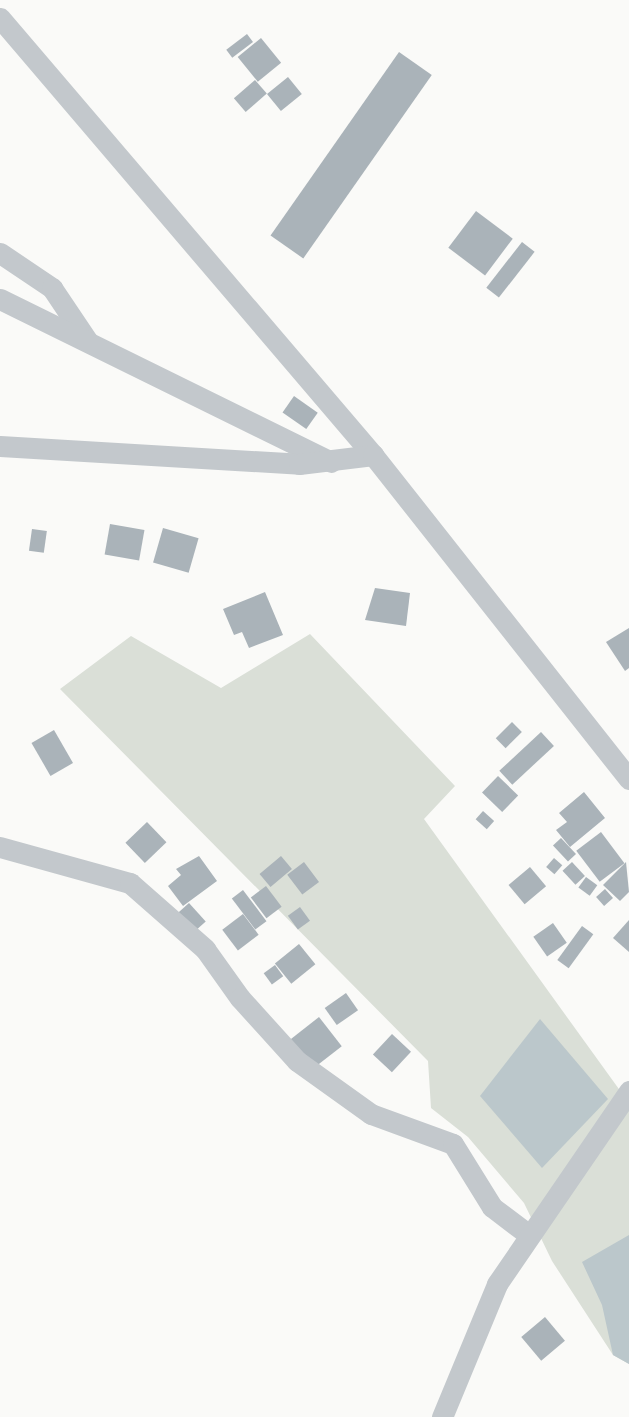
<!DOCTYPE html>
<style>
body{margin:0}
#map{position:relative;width:629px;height:1417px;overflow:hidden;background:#fafaf8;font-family:"PT Sans",sans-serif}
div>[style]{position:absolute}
.green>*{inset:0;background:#dadfd7}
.water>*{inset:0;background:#bbc7cb}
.building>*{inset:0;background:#aab3b9;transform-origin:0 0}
.minor>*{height:21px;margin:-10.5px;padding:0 10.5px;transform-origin:10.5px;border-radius:10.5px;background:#c3c8cc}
span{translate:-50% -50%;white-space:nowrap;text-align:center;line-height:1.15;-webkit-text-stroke:6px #fff;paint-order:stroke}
</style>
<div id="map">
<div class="green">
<div style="clip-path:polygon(310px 634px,455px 786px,424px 819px,629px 1103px,629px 1364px,613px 1355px,552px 1261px,524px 1203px,468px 1137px,431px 1108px,428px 1061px,60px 689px,131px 636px,221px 688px)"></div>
</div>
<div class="water">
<div style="clip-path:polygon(540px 1019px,608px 1099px,542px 1168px,480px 1096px)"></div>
<div style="clip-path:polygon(629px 1235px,629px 1364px,613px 1355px,602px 1305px,582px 1262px)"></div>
</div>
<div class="building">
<div style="left:247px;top:34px;width:10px;height:26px;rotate:53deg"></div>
<div style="left:261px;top:38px;width:32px;height:30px;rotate:51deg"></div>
<div style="left:399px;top:52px;width:40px;height:224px;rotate:35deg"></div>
<div style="left:288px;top:77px;width:22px;height:27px;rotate:51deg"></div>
<div style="left:255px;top:80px;width:18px;height:28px;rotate:49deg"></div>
<div style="left:476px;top:211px;width:46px;height:46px;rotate:37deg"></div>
<div style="left:522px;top:242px;width:16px;height:58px;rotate:38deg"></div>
<div style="left:294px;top:396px;width:29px;height:20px;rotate:35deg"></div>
<div style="left:110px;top:524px;width:35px;height:31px;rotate:10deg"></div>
<div style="left:163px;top:528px;width:37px;height:36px;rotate:16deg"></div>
<div style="left:32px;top:529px;width:15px;height:22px;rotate:8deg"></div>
<div style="clip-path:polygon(375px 588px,410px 593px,406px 626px,365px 620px)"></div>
<div style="clip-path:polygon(265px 592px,283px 635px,249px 648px,242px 632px,234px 635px,223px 609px)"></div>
<div style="clip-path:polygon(629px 628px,629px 668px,625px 671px,606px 642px)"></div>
<div style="left:512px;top:722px;width:14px;height:23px;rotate:45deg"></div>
<div style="left:54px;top:730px;width:38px;height:26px;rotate:60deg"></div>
<div style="left:541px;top:732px;width:19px;height:57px;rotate:47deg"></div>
<div style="left:498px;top:776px;width:28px;height:23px;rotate:44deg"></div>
<div style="clip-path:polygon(584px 792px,605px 818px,570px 847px,556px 830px,567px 822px,559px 813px)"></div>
<div style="left:483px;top:811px;width:15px;height:11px;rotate:42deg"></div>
<div style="left:147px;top:822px;width:28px;height:30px;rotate:46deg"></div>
<div style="left:601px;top:832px;width:39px;height:31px;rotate:53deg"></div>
<div style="left:561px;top:838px;width:22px;height:11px;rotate:47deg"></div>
<div style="clip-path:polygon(199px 856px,217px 881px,183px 906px,168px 886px,181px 875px,176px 869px)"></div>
<div style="left:281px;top:856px;width:17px;height:28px;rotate:50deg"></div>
<div style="left:554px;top:858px;width:11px;height:12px;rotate:41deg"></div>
<div style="left:304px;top:862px;width:25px;height:21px;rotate:53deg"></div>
<div style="left:572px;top:862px;width:19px;height:13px;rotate:47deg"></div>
<div style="clip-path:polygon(626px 862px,629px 892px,620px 901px,603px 885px)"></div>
<div style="left:530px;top:867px;width:25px;height:28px;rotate:50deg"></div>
<div style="left:586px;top:877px;width:14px;height:13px;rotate:36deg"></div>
<div style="left:266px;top:886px;width:26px;height:19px;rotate:53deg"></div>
<div style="left:605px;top:889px;width:12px;height:12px;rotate:48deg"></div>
<div style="left:243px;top:890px;width:39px;height:14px;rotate:53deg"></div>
<div style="left:189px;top:903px;width:25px;height:15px;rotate:48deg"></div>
<div style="left:300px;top:907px;width:17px;height:15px;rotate:54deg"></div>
<div style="left:243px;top:914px;width:26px;height:26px;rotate:53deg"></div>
<div style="clip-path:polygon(629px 920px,629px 952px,613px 938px)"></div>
<div style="left:553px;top:923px;width:24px;height:24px;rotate:55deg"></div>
<div style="left:582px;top:926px;width:14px;height:42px;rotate:36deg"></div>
<div style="left:299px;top:944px;width:26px;height:31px;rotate:51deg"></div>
<div style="left:275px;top:965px;width:14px;height:14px;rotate:54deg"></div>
<div style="left:346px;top:993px;width:21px;height:26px;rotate:55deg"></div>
<div style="left:319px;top:1017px;width:37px;height:38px;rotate:52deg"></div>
<div style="left:392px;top:1034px;width:26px;height:28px;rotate:43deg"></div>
<div style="left:545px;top:1317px;width:31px;height:31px;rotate:50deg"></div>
</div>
<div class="minor">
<div style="left:0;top:18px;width:575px;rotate:49.52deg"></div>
<div style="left:0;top:253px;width:63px;rotate:33.9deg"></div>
<div style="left:52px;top:288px;width:63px;rotate:56.1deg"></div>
<div style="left:0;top:299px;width:369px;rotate:26.2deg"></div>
<div style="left:0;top:446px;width:300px;rotate:3.4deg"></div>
<div style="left:299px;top:464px;width:75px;rotate:-6.9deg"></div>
<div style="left:373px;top:455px;width:413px;rotate:51.7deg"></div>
<div style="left:0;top:847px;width:135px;rotate:15.5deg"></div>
<div style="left:130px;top:883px;width:100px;rotate:41.3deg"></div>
<div style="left:205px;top:949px;width:60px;rotate:54.5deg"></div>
<div style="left:240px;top:998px;width:85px;rotate:47.9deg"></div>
<div style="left:297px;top:1061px;width:91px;rotate:35.6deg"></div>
<div style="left:371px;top:1114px;width:87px;rotate:20.1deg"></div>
<div style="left:453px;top:1144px;width:74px;rotate:58.2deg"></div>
<div style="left:492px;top:1207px;width:46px;rotate:37.1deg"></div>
<div style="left:442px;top:1417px;width:144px;rotate:-67.5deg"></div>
<div style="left:497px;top:1284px;width:234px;rotate:-55.6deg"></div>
</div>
</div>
